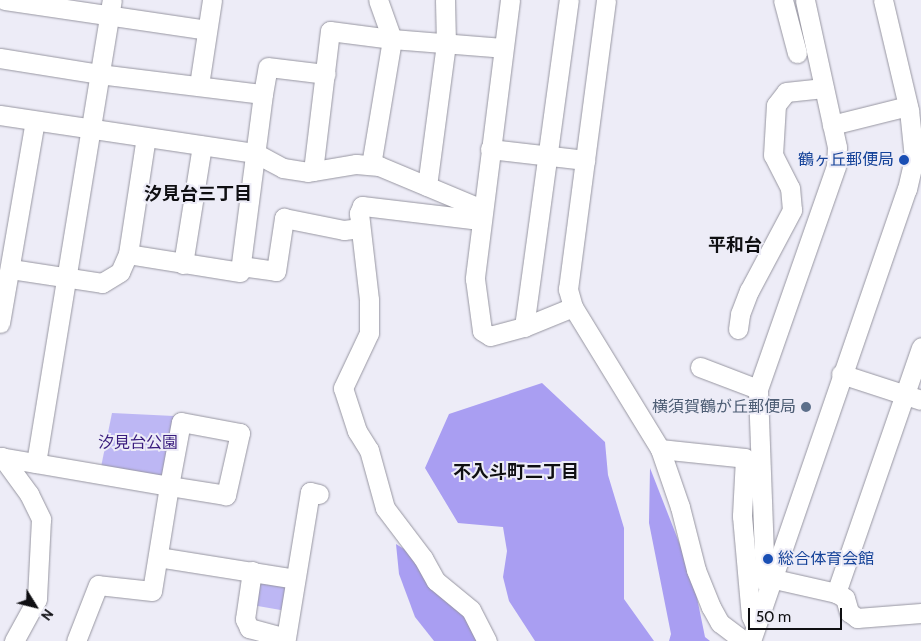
<!DOCTYPE html>
<meta charset="utf-8">
<style>
body{margin:0}
#map{position:relative;width:921px;height:641px;overflow:hidden;background:#edecf7;font-family:Cabin,"Noto Sans JP",sans-serif}
div>[style]{position:absolute}
.green>*{inset:0;background:#bdb7f4;transform-origin:0 0}
.forest>*{inset:0;background:#a99ef2}
.roads{filter:drop-shadow(0 0 1px #9796a1) drop-shadow(0 0 1px #9796a1)}
.minor>*{height:19px;margin:-9.5px;padding:0 9.5px;transform-origin:9.5px;border-radius:9.5px;background:#fff}
.dots>*{width:14px;height:14px;translate:-50% -50%;box-sizing:border-box;border:2px solid #edecf7;border-radius:50%}
span{translate:-50% -50%;white-space:nowrap;text-align:center;line-height:1.15;-webkit-text-stroke:4px #edecf7;paint-order:stroke}
.transit-label{font-size:16px;color:#164399}
.right{translate:-100% -50%;text-align:right}
.left{translate:0 -50%;text-align:left}
.service-label{font-size:16px;color:#4e5e75}
.park-label{font-size:16px;color:#3a1d7e}
.neighbourhood-label{font-size:18px;color:#0f0f12;font-weight:700}
.north{position:absolute;left:10px;top:581px;width:50px;height:50px;-webkit-text-stroke:4px #edecf7;paint-order:stroke;rotate:126deg;font-size:14px;font-weight:700;line-height:20px;text-align:center;color:#0f0f12}
.north::after{content:'';display:block;margin:auto;width:18px;height:22px;background:#0f0f12;clip-path:polygon(50% 0,100% 100%,50% 72%,0 100%)}
.scale{position:absolute;left:748px;top:608px;width:94px;height:22px;box-sizing:border-box;border:2px solid #0f0f12;border-top:0;padding-left:6px;font-size:15px;line-height:18px;white-space:nowrap;color:#0f0f12;-webkit-text-stroke:4px #edecf7;paint-order:stroke}
</style>
<div id="map">
<div class="green">
<div style="clip-path:polygon(112px 413px,174px 416px,165px 477px,101px 467px)"></div>
<div style="left:260px;top:577px;width:29px;height:29px;rotate:10deg"></div>
</div>
<div class="forest">
<div style="clip-path:polygon(542px 383px,605px 442px,608px 475px,624px 528px,624px 599px,654px 641px,535px 641px,509px 601px,503px 577px,507px 551px,503px 527px,458px 523px,425px 468px,449px 414px)"></div>
<div style="clip-path:polygon(650px 468px,693px 578px,705px 637px,710px 641px,669px 641px,671px 634px,649px 523px)"></div>
<div style="clip-path:polygon(396px 544px,439px 571px,479px 641px,434px 641px,415px 617px,399px 574px)"></div>
</div>
<div class="roads">
<div class="minor">
<div style="left:5px;top:0;width:204px;rotate:8.4deg"></div>
<div style="left:510px;top:0;width:281px;rotate:97.2deg"></div>
<div style="left:475px;top:279px;width:52px;rotate:82.3deg"></div>
<div style="left:482px;top:331px;width:9px;rotate:32deg"></div>
<div style="left:490px;top:336px;width:35px;rotate:-15deg"></div>
<div style="left:524px;top:327px;width:53px;rotate:-22.2deg"></div>
<div style="left:573px;top:307px;width:19px;rotate:-106deg"></div>
<div style="left:568px;top:289px;width:291px;rotate:-82.5deg"></div>
<div style="left:783px;top:0;width:55px;rotate:75.2deg"></div>
<div style="left:0;top:58px;width:100px;rotate:9.2deg"></div>
<div style="left:99px;top:74px;width:165px;rotate:7deg"></div>
<div style="left:263px;top:94px;width:179px;rotate:97.4deg"></div>
<div style="left:240px;top:272px;width:113px;rotate:-170.9deg"></div>
<div style="left:128px;top:254px;width:118px;rotate:-81.3deg"></div>
<div style="left:199px;top:85px;width:86px;rotate:-81.3deg"></div>
<div style="left:263px;top:94px;width:27px;rotate:-80deg"></div>
<div style="left:268px;top:67px;width:58px;rotate:6.9deg"></div>
<div style="left:0;top:115px;width:258px;rotate:8.5deg"></div>
<div style="left:255px;top:153px;width:32px;rotate:28deg"></div>
<div style="left:283px;top:168px;width:25px;rotate:9deg"></div>
<div style="left:308px;top:172px;width:49px;rotate:-9.5deg"></div>
<div style="left:356px;top:164px;width:23px;rotate:5deg"></div>
<div style="left:379px;top:166px;width:112px;rotate:22.7deg"></div>
<div style="left:832px;top:125px;width:78px;rotate:-14deg"></div>
<div style="left:490px;top:149px;width:96px;rotate:6.6deg"></div>
<div style="left:371px;top:165px;width:128px;rotate:-80.5deg"></div>
<div style="left:392px;top:39px;width:111px;rotate:4.6deg"></div>
<div style="left:313px;top:171px;width:141px;rotate:-83.1deg"></div>
<div style="left:330px;top:31px;width:63px;rotate:7.4deg"></div>
<div style="left:392px;top:39px;width:41px;rotate:-109.7deg"></div>
<div style="left:427px;top:186px;width:143px;rotate:-82.4deg"></div>
<div style="left:446px;top:44px;width:44px;rotate:-91.3deg"></div>
<div style="left:480px;top:220px;width:119px;rotate:-173.2deg"></div>
<div style="left:362px;top:206px;width:8px;rotate:113deg"></div>
<div style="left:359px;top:213px;width:88px;rotate:83.4deg"></div>
<div style="left:369px;top:300px;width:33px;rotate:90deg"></div>
<div style="left:369px;top:333px;width:61px;rotate:115.3deg"></div>
<div style="left:343px;top:388px;width:45px;rotate:72deg"></div>
<div style="left:357px;top:431px;width:22px;rotate:58deg"></div>
<div style="left:369px;top:450px;width:60px;rotate:74.6deg"></div>
<div style="left:385px;top:508px;width:63px;rotate:52.8deg"></div>
<div style="left:423px;top:558px;width:26px;rotate:61deg"></div>
<div style="left:436px;top:581px;width:45px;rotate:39.6deg"></div>
<div style="left:471px;top:610px;width:35px;rotate:63deg"></div>
<div style="left:183px;top:264px;width:120px;rotate:-80.9deg"></div>
<div style="left:241px;top:266px;width:35px;rotate:8deg"></div>
<div style="left:276px;top:271px;width:54px;rotate:-81.4deg"></div>
<div style="left:284px;top:218px;width:61px;rotate:11.3deg"></div>
<div style="left:344px;top:230px;width:16px;rotate:-7deg"></div>
<div style="left:11px;top:269px;width:92px;rotate:8.7deg"></div>
<div style="left:102px;top:283px;width:21px;rotate:-31deg"></div>
<div style="left:120px;top:272px;width:20px;rotate:-66deg"></div>
<div style="left:573px;top:307px;width:167px;rotate:58.5deg"></div>
<div style="left:660px;top:449px;width:61px;rotate:71deg"></div>
<div style="left:680px;top:507px;width:65px;rotate:75.7deg"></div>
<div style="left:696px;top:570px;width:40px;rotate:68deg"></div>
<div style="left:711px;top:607px;width:18px;rotate:61deg"></div>
<div style="left:720px;top:623px;width:30px;rotate:37deg"></div>
<div style="left:0;top:323px;width:205px;rotate:-80.2deg"></div>
<div style="left:524px;top:327px;width:330px;rotate:-82.2deg"></div>
<div style="left:738px;top:329px;width:15px;rotate:-82deg"></div>
<div style="left:740px;top:314px;width:25px;rotate:-69deg"></div>
<div style="left:749px;top:291px;width:92px;rotate:-62deg"></div>
<div style="left:792px;top:210px;width:22px;rotate:-95deg"></div>
<div style="left:790px;top:188px;width:37px;rotate:-117deg"></div>
<div style="left:773px;top:155px;width:50px;rotate:-86.6deg"></div>
<div style="left:776px;top:105px;width:16px;rotate:-52deg"></div>
<div style="left:786px;top:92px;width:38px;rotate:-6deg"></div>
<div style="left:700px;top:367px;width:62px;rotate:20.8deg"></div>
<div style="left:841px;top:374px;width:84px;rotate:18deg"></div>
<div style="left:181px;top:422px;width:60px;rotate:10.6deg"></div>
<div style="left:240px;top:433px;width:64px;rotate:102.7deg"></div>
<div style="left:226px;top:495px;width:58px;rotate:-171deg"></div>
<div style="left:169px;top:486px;width:65px;rotate:-79.4deg"></div>
<div style="left:660px;top:449px;width:85px;rotate:6deg"></div>
<div style="left:745px;top:458px;width:58px;rotate:93deg"></div>
<div style="left:742px;top:516px;width:100px;rotate:84.9deg"></div>
<div style="left:751px;top:616px;width:10px;rotate:66deg"></div>
<div style="left:0;top:457px;width:171px;rotate:9.7deg"></div>
<div style="left:169px;top:486px;width:106px;rotate:99.2deg"></div>
<div style="left:152px;top:591px;width:54px;rotate:-173.7deg"></div>
<div style="left:98px;top:585px;width:60px;rotate:111.4deg"></div>
<div style="left:2px;top:457px;width:46px;rotate:53.9deg"></div>
<div style="left:29px;top:494px;width:28px;rotate:64deg"></div>
<div style="left:41px;top:519px;width:80px;rotate:92.9deg"></div>
<div style="left:37px;top:599px;width:48px;rotate:118.7deg"></div>
<div style="left:36px;top:463px;width:469px;rotate:-80.7deg"></div>
<div style="left:158px;top:557px;width:139px;rotate:9.1deg"></div>
<div style="left:252px;top:571px;width:49px;rotate:98.3deg"></div>
<div style="left:245px;top:619px;width:10px;rotate:66deg"></div>
<div style="left:249px;top:628px;width:38px;rotate:15deg"></div>
<div style="left:286px;top:638px;width:148px;rotate:-80.7deg"></div>
<div style="left:310px;top:492px;width:9px;rotate:13deg"></div>
<div style="left:770px;top:578px;width:68px;rotate:12.8deg"></div>
<div style="left:836px;top:593px;width:10px;rotate:29deg"></div>
<div style="left:845px;top:598px;width:15px;rotate:74deg"></div>
<div style="left:849px;top:612px;width:10px;rotate:37deg"></div>
<div style="left:857px;top:618px;width:64px;rotate:-4.5deg"></div>
<div style="left:765px;top:582px;width:193px;rotate:-92.1deg"></div>
<div style="left:758px;top:389px;width:236px;rotate:-70.7deg"></div>
<div style="left:836px;top:166px;width:19px;rotate:-87deg"></div>
<div style="left:837px;top:147px;width:150px;rotate:-102.3deg"></div>
<div style="left:836px;top:593px;width:260px;rotate:-70.9deg"></div>
<div style="left:751px;top:641px;width:478px;rotate:-71deg"></div>
<div style="left:907px;top:189px;width:32px;rotate:-77deg"></div>
<div style="left:914px;top:158px;width:48px;rotate:-95.9deg"></div>
<div style="left:909px;top:110px;width:113px;rotate:-103.3deg"></div>
</div>
</div>
<div class="dots">
<div style="left:904px;top:160px;background:#1a4fb4"></div>
<div style="left:806px;top:407px;background:#5c6f8a"></div>
<div style="left:768px;top:559px;background:#1a4fb4"></div>
</div>
<div class="transit-label">
<span class="right" style="left:894px;top:160px">鶴ヶ丘郵便局</span>
<span class="left" style="left:778px;top:559px">総合体育会館</span>
</div>
<div class="service-label">
<span class="right" style="left:796px;top:407px">横須賀鶴が丘郵便局</span>
</div>
<div class="park-label">
<span style="left:138px;top:443px">汐見台公園</span>
</div>
<div class="neighbourhood-label">
<span style="left:198px;top:194px">汐見台三丁目</span>
<span style="left:735px;top:245px">平和台</span>
<span style="left:516px;top:472px">不入斗町二丁目</span>
</div>
<div class="north">N</div>
<div class="scale">50 m</div>
</div>
